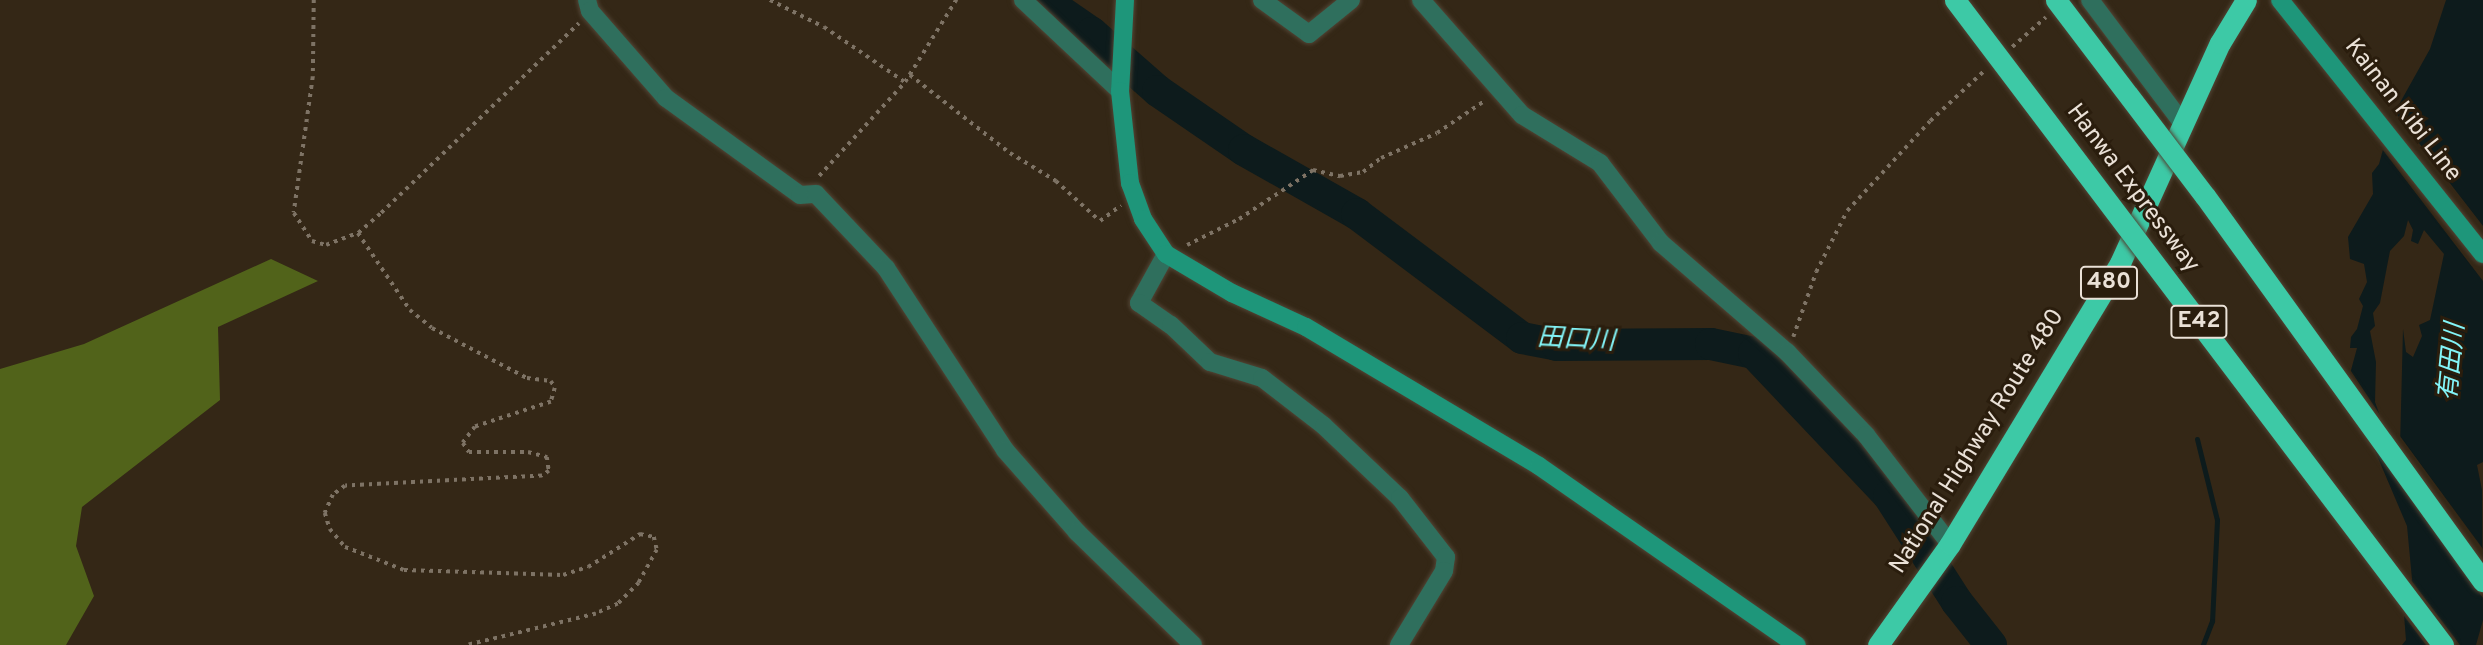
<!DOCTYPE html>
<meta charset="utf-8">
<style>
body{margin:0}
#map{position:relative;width:2483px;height:645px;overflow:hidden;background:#342716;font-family:Overpass,"Noto Sans JP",sans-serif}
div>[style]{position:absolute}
.forest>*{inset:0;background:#51631a}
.water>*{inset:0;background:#0d1b1c}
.pier>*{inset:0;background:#342716}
.stream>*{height:5px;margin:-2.5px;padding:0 2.5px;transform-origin:2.5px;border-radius:2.5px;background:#0d1b1c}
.river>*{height:32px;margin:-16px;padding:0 16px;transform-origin:16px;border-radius:16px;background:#0d1b1c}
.path>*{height:3.5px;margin-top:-1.75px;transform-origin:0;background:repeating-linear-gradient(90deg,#7e7365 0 3.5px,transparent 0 8.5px)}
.roads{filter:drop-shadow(0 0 2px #514535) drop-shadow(0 0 2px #514535)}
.street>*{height:18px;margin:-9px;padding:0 9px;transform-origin:9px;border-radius:9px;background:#2f6f5d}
.secondary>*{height:18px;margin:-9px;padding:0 9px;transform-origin:9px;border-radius:9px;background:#1e967a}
.highway>*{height:21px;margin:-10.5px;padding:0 10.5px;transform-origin:10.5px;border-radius:10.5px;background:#3dc9a6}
.bridges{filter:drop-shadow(0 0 2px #514535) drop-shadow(0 0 2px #514535)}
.highway-bridge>*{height:21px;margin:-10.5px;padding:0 10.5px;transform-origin:10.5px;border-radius:10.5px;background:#3dc9a6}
span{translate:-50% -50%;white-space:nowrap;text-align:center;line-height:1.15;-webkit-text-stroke:6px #2a1d0d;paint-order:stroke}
.shield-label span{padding:2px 5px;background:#2a1d0d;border:2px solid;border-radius:5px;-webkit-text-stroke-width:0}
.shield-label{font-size:23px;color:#eae1d7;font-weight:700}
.street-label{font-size:24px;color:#eae1d7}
.water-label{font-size:26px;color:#83f5f9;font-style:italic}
</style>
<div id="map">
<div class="forest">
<div style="clip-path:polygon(271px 259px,318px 281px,218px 327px,220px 400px,82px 507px,76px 546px,94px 596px,66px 645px,0 645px,0 369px,84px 344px)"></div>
</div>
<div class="water">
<div style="clip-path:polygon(evenodd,2446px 0,2483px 0,2483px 462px,2477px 465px,2482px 490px,2483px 620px,2476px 645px,2402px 645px,2406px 640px,2404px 615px,2412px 579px,2407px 526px,2347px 385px,2357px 348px,2350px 348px,2351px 337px,2357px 329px,2363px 306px,2359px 299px,2367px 282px,2364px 264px,2350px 259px,2348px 237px,2373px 194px,2372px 173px,2379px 164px,2392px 117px,2430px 49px,2446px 0,2408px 220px,2413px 230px,2411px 241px,2418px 244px,2424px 230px,2444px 254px,2430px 320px,2419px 325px,2422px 336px,2413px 357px,2406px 352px,2403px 329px,2400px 447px,2383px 424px,2375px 402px,2376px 362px,2370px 331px,2375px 326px,2373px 313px,2380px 303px,2390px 251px,2404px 236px,2408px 220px)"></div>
</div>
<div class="pier">
<div style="clip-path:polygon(2392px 108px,2483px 226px,2483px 281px,2379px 145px)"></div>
<div style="clip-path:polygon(2349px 368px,2396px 439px,2397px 432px,2483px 549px,2483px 598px,2346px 409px,2344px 384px)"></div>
<div style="clip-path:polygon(2408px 576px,2460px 645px,2426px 645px,2401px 612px)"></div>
</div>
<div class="stream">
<div style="left:2197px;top:439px;width:83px;rotate:76.1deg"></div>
<div style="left:2217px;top:520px;width:101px;rotate:92.8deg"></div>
<div style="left:2212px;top:621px;width:26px;rotate:111deg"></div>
</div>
<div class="river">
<div style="left:1044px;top:0;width:58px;rotate:34.5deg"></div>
<div style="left:1092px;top:33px;width:88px;rotate:41.3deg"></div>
<div style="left:1158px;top:91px;width:104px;rotate:34.5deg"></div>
<div style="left:1244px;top:150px;width:130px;rotate:29.5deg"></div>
<div style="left:1357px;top:214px;width:206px;rotate:36.9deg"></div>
<div style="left:1522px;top:338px;width:36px;rotate:11deg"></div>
<div style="left:1557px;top:345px;width:154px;rotate:-0.4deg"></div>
<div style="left:1711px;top:344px;width:44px;rotate:11.8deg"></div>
<div style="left:1754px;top:353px;width:197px;rotate:46.6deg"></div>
<div style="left:1889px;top:496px;width:126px;rotate:57.3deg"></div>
<div style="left:1957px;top:602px;width:55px;rotate:51.7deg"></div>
</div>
<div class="path">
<div style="left:314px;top:0;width:77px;rotate:90.7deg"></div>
<div style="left:313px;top:77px;width:137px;rotate:98deg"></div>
<div style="left:294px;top:213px;width:33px;rotate:57deg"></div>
<div style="left:312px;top:241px;width:15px;rotate:16deg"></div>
<div style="left:326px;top:245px;width:34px;rotate:-21deg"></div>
<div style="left:358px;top:233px;width:30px;rotate:-41deg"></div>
<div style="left:381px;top:213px;width:274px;rotate:-43.8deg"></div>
<div style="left:770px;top:0;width:60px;rotate:26.6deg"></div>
<div style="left:824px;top:27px;width:98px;rotate:34.2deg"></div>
<div style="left:2012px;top:47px;width:45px;rotate:-41.4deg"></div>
<div style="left:910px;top:75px;width:127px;rotate:38deg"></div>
<div style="left:1010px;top:153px;width:54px;rotate:31.3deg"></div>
<div style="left:1056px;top:181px;width:59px;rotate:42.3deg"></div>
<div style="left:1100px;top:221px;width:26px;rotate:-37deg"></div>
<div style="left:819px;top:176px;width:127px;rotate:-47.5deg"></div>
<div style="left:905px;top:82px;width:97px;rotate:-58.1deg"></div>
<div style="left:358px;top:233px;width:93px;rotate:56deg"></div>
<div style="left:410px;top:310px;width:28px;rotate:39deg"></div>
<div style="left:432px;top:328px;width:107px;rotate:27.8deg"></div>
<div style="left:527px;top:378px;width:24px;rotate:7deg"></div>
<div style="left:551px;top:381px;width:8px;rotate:60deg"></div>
<div style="left:555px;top:388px;width:15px;rotate:106deg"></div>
<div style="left:551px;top:402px;width:80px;rotate:161.8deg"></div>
<div style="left:475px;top:427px;width:20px;rotate:127deg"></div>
<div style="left:463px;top:443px;width:11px;rotate:56deg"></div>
<div style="left:469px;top:452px;width:59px"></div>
<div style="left:528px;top:452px;width:20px;rotate:15deg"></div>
<div style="left:547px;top:457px;width:14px;rotate:82deg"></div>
<div style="left:549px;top:471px;width:9px;rotate:144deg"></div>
<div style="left:542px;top:476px;width:197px;rotate:177.1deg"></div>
<div style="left:345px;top:486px;width:15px;rotate:143deg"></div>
<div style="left:333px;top:495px;width:20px;rotate:114deg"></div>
<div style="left:325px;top:513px;width:17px;rotate:73deg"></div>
<div style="left:330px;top:529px;width:23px;rotate:50deg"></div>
<div style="left:345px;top:547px;width:63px;rotate:21.3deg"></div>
<div style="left:404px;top:570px;width:159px;rotate:1.8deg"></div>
<div style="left:563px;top:575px;width:26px;rotate:-18deg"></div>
<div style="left:588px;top:567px;width:62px;rotate:-32.4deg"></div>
<div style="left:640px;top:534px;width:14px;rotate:12deg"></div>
<div style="left:654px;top:537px;width:13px;rotate:77deg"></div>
<div style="left:657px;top:550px;width:38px;rotate:119deg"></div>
<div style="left:639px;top:583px;width:30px;rotate:135deg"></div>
<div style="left:618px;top:604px;width:24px;rotate:156deg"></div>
<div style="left:596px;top:614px;width:131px;rotate:166.3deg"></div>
<div style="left:1187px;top:245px;width:58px;rotate:-26.6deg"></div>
<div style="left:1239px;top:219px;width:89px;rotate:-33.5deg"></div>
<div style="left:1313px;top:170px;width:28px;rotate:13deg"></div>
<div style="left:1340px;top:176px;width:23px;rotate:-10deg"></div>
<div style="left:1363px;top:172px;width:23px;rotate:-38deg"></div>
<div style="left:1381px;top:158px;width:61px;rotate:-24.1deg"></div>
<div style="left:1437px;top:133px;width:59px;rotate:-34deg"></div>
<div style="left:1793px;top:337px;width:69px;rotate:-70.5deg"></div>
<div style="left:1816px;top:272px;width:68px;rotate:-63.1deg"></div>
<div style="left:1847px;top:211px;width:122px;rotate:-47.3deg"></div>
<div style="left:1930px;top:121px;width:75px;rotate:-42.8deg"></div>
</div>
<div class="roads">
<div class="street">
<div style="left:587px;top:0;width:11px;rotate:75deg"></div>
<div style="left:590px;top:11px;width:116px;rotate:48.9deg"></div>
<div style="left:666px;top:98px;width:165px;rotate:35.9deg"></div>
<div style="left:800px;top:195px;width:16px;rotate:-4deg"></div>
<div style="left:816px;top:194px;width:102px;rotate:46.6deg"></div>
<div style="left:886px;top:268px;width:217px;rotate:56.8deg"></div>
<div style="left:1005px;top:450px;width:109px;rotate:48.7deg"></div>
<div style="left:1077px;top:532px;width:162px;rotate:44.2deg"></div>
<div style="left:1023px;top:0;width:133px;rotate:43.2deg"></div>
<div style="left:1262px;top:0;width:58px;rotate:35.9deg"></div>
<div style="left:1309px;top:34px;width:54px;rotate:-39deg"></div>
<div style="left:1421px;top:0;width:153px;rotate:48.7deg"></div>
<div style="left:1522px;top:115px;width:92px;rotate:31.6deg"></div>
<div style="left:1600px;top:163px;width:101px;rotate:52.7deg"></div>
<div style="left:1661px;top:243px;width:167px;rotate:40.9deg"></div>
<div style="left:1787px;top:352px;width:115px;rotate:46.4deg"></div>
<div style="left:1866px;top:435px;width:138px;rotate:52.4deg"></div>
<div style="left:2090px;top:0;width:155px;rotate:53.1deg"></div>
<div style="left:1166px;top:254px;width:56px;rotate:118.9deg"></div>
<div style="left:1139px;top:303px;width:39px;rotate:35deg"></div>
<div style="left:1171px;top:325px;width:54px;rotate:43.5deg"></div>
<div style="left:1210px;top:362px;width:54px;rotate:17.1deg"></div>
<div style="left:1262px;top:378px;width:78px;rotate:37.7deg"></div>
<div style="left:1324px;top:426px;width:105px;rotate:43.5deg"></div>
<div style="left:1400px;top:498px;width:75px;rotate:52.1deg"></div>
<div style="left:1446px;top:557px;width:14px;rotate:98deg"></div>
<div style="left:1444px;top:571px;width:87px;rotate:121.3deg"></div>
</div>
<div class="secondary">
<div style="left:1125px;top:0;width:91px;rotate:93.1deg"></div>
<div style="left:1120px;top:91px;width:93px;rotate:83.8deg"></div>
<div style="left:1130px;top:183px;width:38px;rotate:70deg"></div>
<div style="left:1143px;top:219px;width:42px;rotate:56.7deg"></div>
<div style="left:1166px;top:254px;width:77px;rotate:30.6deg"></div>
<div style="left:1232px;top:293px;width:81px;rotate:24.7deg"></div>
<div style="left:1306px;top:327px;width:271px;rotate:30.8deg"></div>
<div style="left:1539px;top:466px;width:314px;rotate:34.8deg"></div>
<div style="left:2280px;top:0;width:325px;rotate:51.4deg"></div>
</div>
<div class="highway">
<div style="left:1878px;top:645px;width:124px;rotate:-54.5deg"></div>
<div style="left:1950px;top:544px;width:328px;rotate:-58.8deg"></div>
<div style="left:2120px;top:263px;width:242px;rotate:-65.6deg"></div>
<div style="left:2220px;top:43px;width:50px;rotate:-58.8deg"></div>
</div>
</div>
<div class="bridges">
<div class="highway-bridge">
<div style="left:1955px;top:0;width:809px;rotate:52.89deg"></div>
<div style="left:2056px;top:0;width:246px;rotate:52.8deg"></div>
<div style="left:2205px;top:196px;width:475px;rotate:54.2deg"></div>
</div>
</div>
<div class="shield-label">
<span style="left:2109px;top:283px">480</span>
<span style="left:2199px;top:322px">E42</span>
</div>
<div class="street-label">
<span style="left:2402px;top:111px;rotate:52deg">Kainan Kibi Line</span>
<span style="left:2132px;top:189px;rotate:53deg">Hanwa Expressway</span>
<span style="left:1978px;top:442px;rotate:-58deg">National Highway Route 480</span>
</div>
<div class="water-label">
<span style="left:1576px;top:341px;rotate:3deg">田口川</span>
<span style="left:2453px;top:362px;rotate:-84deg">有田川</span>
</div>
</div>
